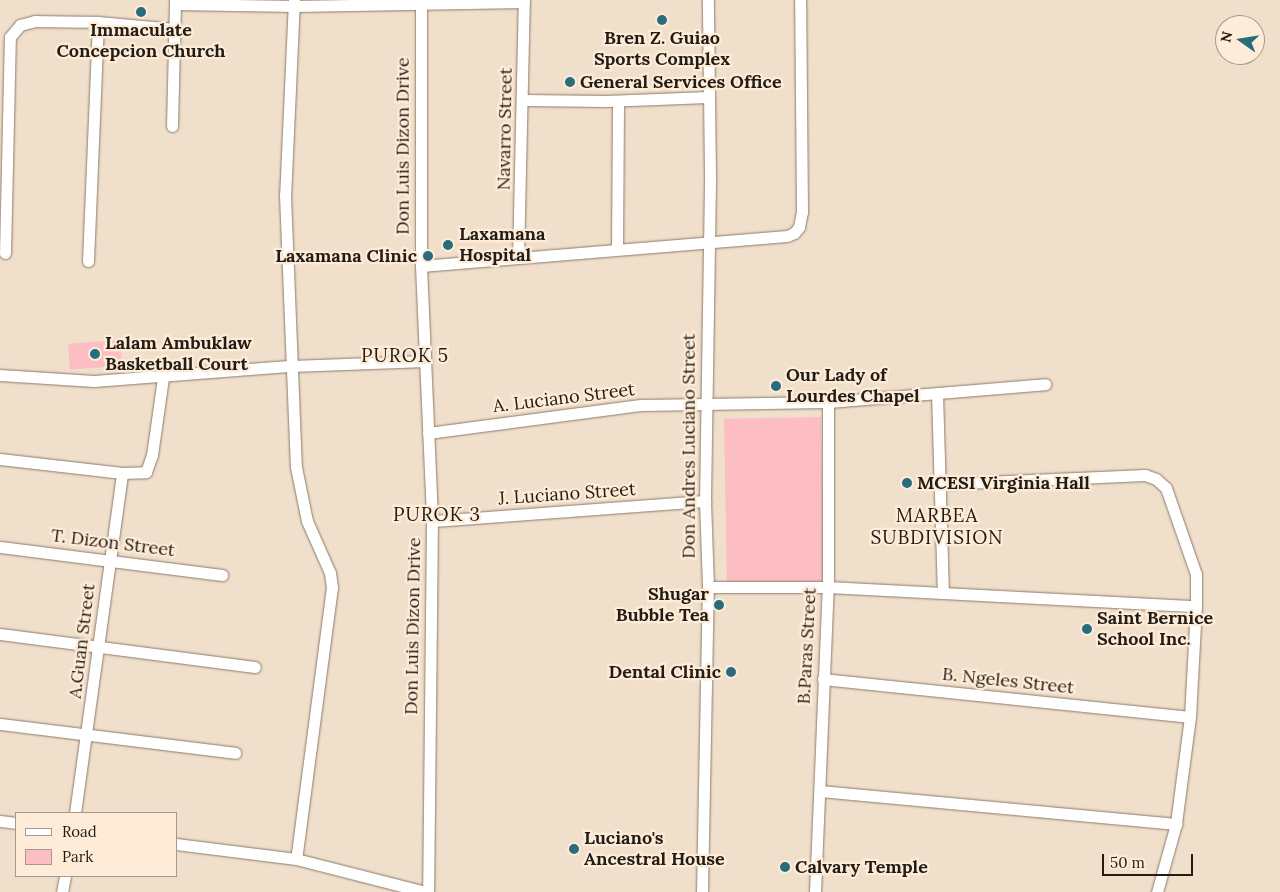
<!DOCTYPE html>
<style>
body{margin:0}
#map{position:relative;width:1280px;height:892px;overflow:hidden;background:#f0dfcb;font-family:Lora,serif}
div>[style]{position:absolute}
.green>*{inset:0;background:#fdbec3;transform-origin:0 0}
.roads{filter:drop-shadow(0 0 1px #8a7b69) drop-shadow(0 0 1px #8a7b69)}
.minor>*{height:11px;margin:-5.5px;padding:0 5.5px;transform-origin:5.5px;border-radius:5.5px;background:#fff}
.dots>*{width:14px;height:14px;translate:-50% -50%;box-sizing:border-box;border:2px solid #feecd8;border-radius:50%}
span{translate:-50% -50%;white-space:nowrap;text-align:center;line-height:1.15;-webkit-text-stroke:4.5px #feecd8;paint-order:stroke}
.poi-label{font-size:18px;color:#221c14;font-weight:700}
.left{translate:0 -50%;text-align:left}
.right{translate:-100% -50%;text-align:right}
.street-label{font-size:18px;color:#221c14}
.neighbourhood-label{font-size:19px;color:#221c14;letter-spacing:1px}
.legend{position:absolute;left:15px;top:812px;width:162px;height:65px;box-sizing:border-box;background:#feecd8;border:1px solid #a6998a;margin:0;padding:6px 9px;list-style:none;font-size:15px;color:#221c14}
.legend li{display:flex;align-items:center;gap:10px;height:25px}
.legend b{width:25px;border:1px solid #a6998a}
.north{position:absolute;left:1215px;top:15px;width:50px;height:50px;box-sizing:border-box;background:#feecd8;border:1px solid #a6998a;border-radius:50%;rotate:283deg;font-size:14px;font-weight:700;line-height:20px;text-align:center;color:#221c14}
.north::after{content:'';display:block;margin:auto;width:18px;height:22px;background:#296d7d;clip-path:polygon(50% 0,100% 100%,50% 72%,0 100%)}
.scale{position:absolute;left:1102px;top:854px;width:91px;height:22px;box-sizing:border-box;border:2px solid #221c14;border-top:0;padding-left:6px;font-size:15px;line-height:18px;white-space:nowrap;color:#221c14;-webkit-text-stroke:4px #feecd8;paint-order:stroke}
</style>
<div id="map">
<div class="green">
<div style="left:120px;top:340px;width:26px;height:52px;rotate:86deg"></div>
<div style="left:821px;top:417px;width:165px;height:97px;rotate:89deg"></div>
</div>
<div class="roads">
<div class="minor">
<div style="left:294px;top:0;width:195px;rotate:92.6deg"></div>
<div style="left:285px;top:195px;width:272px;rotate:87.7deg"></div>
<div style="left:296px;top:467px;width:55px;rotate:78.5deg"></div>
<div style="left:307px;top:521px;width:57px;rotate:66.1deg"></div>
<div style="left:330px;top:573px;width:14px;rotate:82deg"></div>
<div style="left:332px;top:587px;width:274px;rotate:97.5deg"></div>
<div style="left:421px;top:0;width:266px;rotate:90deg"></div>
<div style="left:421px;top:266px;width:255px;rotate:87.5deg"></div>
<div style="left:432px;top:521px;width:371px;rotate:90.6deg"></div>
<div style="left:175px;top:4px;width:119px;rotate:1deg"></div>
<div style="left:294px;top:6px;width:230px;rotate:-1deg"></div>
<div style="left:524px;top:100px;width:82px;rotate:0.7deg"></div>
<div style="left:606px;top:101px;width:102px;rotate:-2.2deg"></div>
<div style="left:172px;top:126px;width:126px;rotate:-88.6deg"></div>
<div style="left:617px;top:249px;width:148px;rotate:-89.6deg"></div>
<div style="left:5px;top:253px;width:216px;rotate:-88.7deg"></div>
<div style="left:10px;top:37px;width:16px;rotate:-50deg"></div>
<div style="left:20px;top:25px;width:16px;rotate:-15deg"></div>
<div style="left:35px;top:21px;width:63px;rotate:0.9deg"></div>
<div style="left:518px;top:258px;width:258px;rotate:-88.7deg"></div>
<div style="left:88px;top:261px;width:239px;rotate:-87.6deg"></div>
<div style="left:98px;top:22px;width:77px;rotate:5.2deg"></div>
<div style="left:421px;top:266px;width:367px;rotate:-4.7deg"></div>
<div style="left:787px;top:236px;width:8px;rotate:-23deg"></div>
<div style="left:794px;top:233px;width:8px;rotate:-50deg"></div>
<div style="left:799px;top:227px;width:15px;rotate:-79deg"></div>
<div style="left:802px;top:212px;width:212px;rotate:-90.5deg"></div>
<div style="left:0;top:375px;width:94px;rotate:3.7deg"></div>
<div style="left:94px;top:381px;width:198px;rotate:-4.4deg"></div>
<div style="left:291px;top:366px;width:135px;rotate:-2.1deg"></div>
<div style="left:937px;top:393px;width:200px;rotate:88.3deg"></div>
<div style="left:428px;top:433px;width:216px;rotate:-7.5deg"></div>
<div style="left:642px;top:405px;width:186px;rotate:-0.9deg"></div>
<div style="left:828px;top:402px;width:218px;rotate:-4.7deg"></div>
<div style="left:0;top:459px;width:123px;rotate:6.5deg"></div>
<div style="left:122px;top:473px;width:24px;rotate:-2deg"></div>
<div style="left:146px;top:472px;width:18px;rotate:-71deg"></div>
<div style="left:152px;top:455px;width:78px;rotate:-81.9deg"></div>
<div style="left:941px;top:484px;width:204px;rotate:-2.5deg"></div>
<div style="left:1145px;top:475px;width:12px;rotate:20deg"></div>
<div style="left:1156px;top:479px;width:13px;rotate:42deg"></div>
<div style="left:1166px;top:488px;width:91px;rotate:70.8deg"></div>
<div style="left:1196px;top:574px;width:32px;rotate:90deg"></div>
<div style="left:1196px;top:606px;width:111px;rotate:93.1deg"></div>
<div style="left:1190px;top:717px;width:108px;rotate:97.5deg"></div>
<div style="left:1176px;top:824px;width:71px;rotate:105.6deg"></div>
<div style="left:432px;top:521px;width:274px;rotate:-4.2deg"></div>
<div style="left:0;top:547px;width:224px;rotate:7.2deg"></div>
<div style="left:708px;top:587px;width:120px"></div>
<div style="left:828px;top:587px;width:368px;rotate:3deg"></div>
<div style="left:0;top:634px;width:257px;rotate:7.4deg"></div>
<div style="left:823px;top:679px;width:369px;rotate:5.9deg"></div>
<div style="left:0;top:724px;width:237px;rotate:7deg"></div>
<div style="left:820px;top:791px;width:358px;rotate:5.3deg"></div>
<div style="left:75px;top:813px;width:343px;rotate:-82.1deg"></div>
<div style="left:0;top:821px;width:16px;rotate:7deg"></div>
<div style="left:176px;top:844px;width:121px;rotate:7.1deg"></div>
<div style="left:296px;top:859px;width:133px;rotate:14.3deg"></div>
<div style="left:62px;top:892px;width:16px;rotate:-79deg"></div>
<div style="left:702px;top:892px;width:305px;rotate:-88.9deg"></div>
<div style="left:708px;top:587px;width:86px;rotate:-92deg"></div>
<div style="left:705px;top:501px;width:326px;rotate:-89.1deg"></div>
<div style="left:710px;top:175px;width:175px;rotate:-90.7deg"></div>
<div style="left:815px;top:892px;width:305px;rotate:-87.6deg"></div>
<div style="left:828px;top:587px;width:185px;rotate:-90deg"></div>
</div>
</div>
<div class="dots">
<div style="left:141px;top:12px;background:#296d7d"></div>
<div style="left:662px;top:20px;background:#296d7d"></div>
<div style="left:570px;top:82px;background:#296d7d"></div>
<div style="left:448px;top:245px;background:#296d7d"></div>
<div style="left:428px;top:256px;background:#296d7d"></div>
<div style="left:95px;top:354px;background:#296d7d"></div>
<div style="left:776px;top:386px;background:#296d7d"></div>
<div style="left:907px;top:483px;background:#296d7d"></div>
<div style="left:719px;top:605px;background:#296d7d"></div>
<div style="left:1087px;top:629px;background:#296d7d"></div>
<div style="left:731px;top:672px;background:#296d7d"></div>
<div style="left:574px;top:849px;background:#296d7d"></div>
<div style="left:785px;top:867px;background:#296d7d"></div>
</div>
<div class="poi-label">
<span style="left:141px;top:41px">Immaculate<br>Concepcion Church</span>
<span style="left:662px;top:49px">Bren Z. Guiao<br>Sports Complex</span>
<span class="left" style="left:580px;top:82px">General Services Office</span>
<span class="left" style="left:459px;top:245px">Laxamana<br>Hospital</span>
<span class="right" style="left:417px;top:256px">Laxamana Clinic</span>
<span class="left" style="left:105px;top:354px">Lalam Ambuklaw<br>Basketball Court</span>
<span class="left" style="left:786px;top:386px">Our Lady of<br>Lourdes Chapel</span>
<span class="left" style="left:917px;top:483px">MCESI Virginia Hall</span>
<span class="right" style="left:709px;top:605px">Shugar<br>Bubble Tea</span>
<span class="left" style="left:1097px;top:629px">Saint Bernice<br>School Inc.</span>
<span class="right" style="left:721px;top:672px">Dental Clinic</span>
<span class="left" style="left:584px;top:849px">Luciano's<br>Ancestral House</span>
<span class="left" style="left:795px;top:867px">Calvary Temple</span>
</div>
<div class="street-label">
<span style="left:505px;top:129px;rotate:-89deg">Navarro Street</span>
<span style="left:403px;top:146px;rotate:-90deg">Don Luis Dizon Drive</span>
<span style="left:564px;top:398px;rotate:-7deg">A. Luciano Street</span>
<span style="left:689px;top:446px;rotate:-90deg">Don Andres Luciano Street</span>
<span style="left:567px;top:494px;rotate:-4deg">J. Luciano Street</span>
<span style="left:113px;top:543px;rotate:7deg">T. Dizon Street</span>
<span style="left:413px;top:626px;rotate:-89deg">Don Luis Dizon Drive</span>
<span style="left:82px;top:641px;rotate:-83deg">A.Guan Street</span>
<span style="left:807px;top:646px;rotate:-87deg">B.Paras Street</span>
<span style="left:1008px;top:681px;rotate:6deg">B. Ngeles Street</span>
</div>
<div class="neighbourhood-label">
<span style="left:405px;top:356px">PUROK 5</span>
<span style="left:437px;top:515px">PUROK 3</span>
<span style="left:937px;top:527px">MARBEA<br>SUBDIVISION</span>
</div>
<ul class="legend">
<li><b style="height:6px;background:#fff"></b>Road</li>
<li><b style="height:14px;background:#fdbec3"></b>Park</li>
</ul>
<div class="north">N</div>
<div class="scale">50 m</div>
</div>
